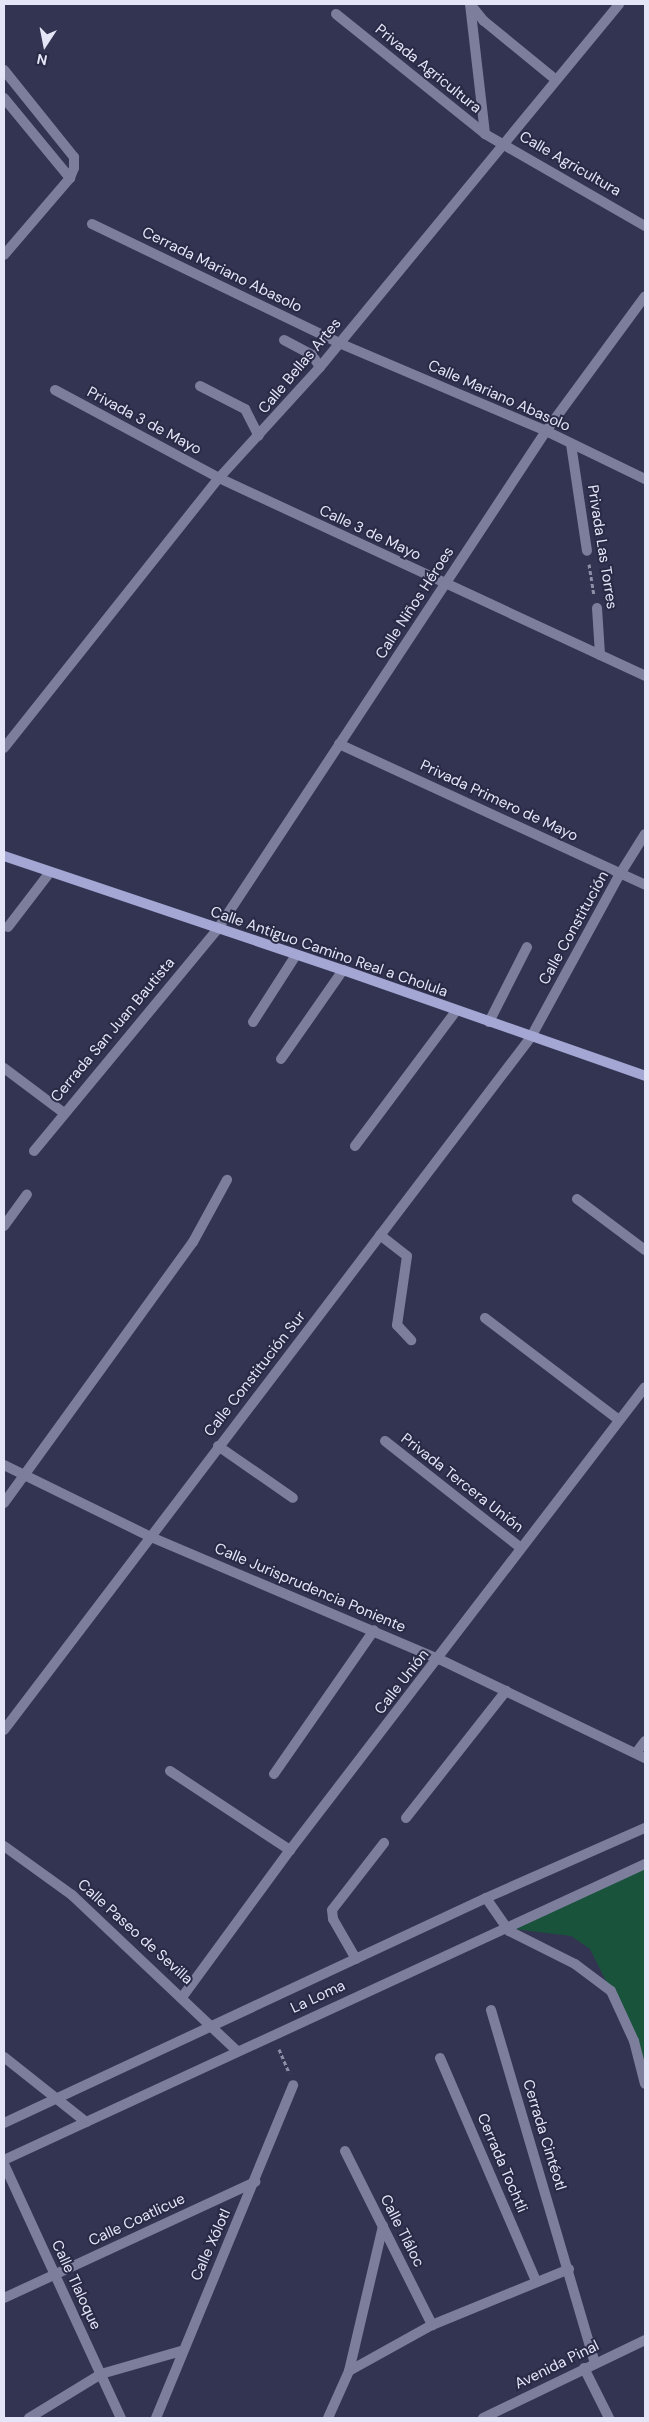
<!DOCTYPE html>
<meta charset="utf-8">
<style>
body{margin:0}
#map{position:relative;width:649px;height:2422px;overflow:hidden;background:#333451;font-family:"DM Sans",sans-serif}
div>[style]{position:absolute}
.green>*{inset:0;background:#19533b}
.path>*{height:3px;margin-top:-1.5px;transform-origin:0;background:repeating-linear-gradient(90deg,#8d8fa6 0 4px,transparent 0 6.5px)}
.service>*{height:10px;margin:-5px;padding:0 5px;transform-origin:5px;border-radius:5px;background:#7d7e9c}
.pedestrian>*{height:10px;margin:-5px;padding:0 5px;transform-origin:5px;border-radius:5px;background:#7d7e9c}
.minor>*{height:10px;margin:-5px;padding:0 5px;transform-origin:5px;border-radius:5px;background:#7d7e9c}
.tertiary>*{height:10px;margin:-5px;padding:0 5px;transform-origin:5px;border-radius:5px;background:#7d7e9c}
.secondary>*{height:10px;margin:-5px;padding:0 5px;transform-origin:5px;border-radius:5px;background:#a4a6d4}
span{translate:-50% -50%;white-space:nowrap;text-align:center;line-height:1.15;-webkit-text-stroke:4px #292a46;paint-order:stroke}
.street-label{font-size:15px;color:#e4e6f8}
.frame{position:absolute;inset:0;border:5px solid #e4e6f8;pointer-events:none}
.north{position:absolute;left:20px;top:20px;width:50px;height:50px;-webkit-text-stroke:4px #292a46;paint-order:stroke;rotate:191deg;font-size:14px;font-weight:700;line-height:20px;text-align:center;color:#e4e6f8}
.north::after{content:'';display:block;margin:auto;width:18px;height:22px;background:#e4e6f8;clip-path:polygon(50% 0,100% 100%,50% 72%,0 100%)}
</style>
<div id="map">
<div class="green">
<div style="clip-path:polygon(645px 1864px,645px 2084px,611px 1991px,590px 1949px,571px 1936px,506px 1928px)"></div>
</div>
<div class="path">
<div style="left:589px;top:564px;width:31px;rotate:81deg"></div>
<div style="left:279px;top:2049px;width:26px;rotate:67deg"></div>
</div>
<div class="service">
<div style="left:4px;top:70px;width:112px;rotate:51.2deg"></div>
<div style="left:74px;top:157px;width:11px;rotate:90deg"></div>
<div style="left:74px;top:168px;width:11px;rotate:112deg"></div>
<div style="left:70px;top:178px;width:101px;rotate:130.6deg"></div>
<div style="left:4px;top:98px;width:104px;rotate:50.5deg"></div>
<div style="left:284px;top:340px;width:32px;rotate:28deg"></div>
<div style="left:312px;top:355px;width:14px;rotate:56deg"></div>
<div style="left:200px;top:386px;width:51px;rotate:27.1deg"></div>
<div style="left:245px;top:409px;width:30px;rotate:63deg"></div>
<div style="left:8px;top:927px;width:69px;rotate:-52.6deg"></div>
<div style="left:253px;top:1022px;width:80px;rotate:-57.3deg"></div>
<div style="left:489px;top:1022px;width:84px;rotate:-63.1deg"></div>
<div style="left:281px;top:1059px;width:108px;rotate:-55.1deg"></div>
<div style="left:355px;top:1146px;width:169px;rotate:-53.2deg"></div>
<div style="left:380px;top:1235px;width:34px;rotate:38deg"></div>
<div style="left:407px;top:1256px;width:70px;rotate:98.2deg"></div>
<div style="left:397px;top:1325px;width:21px;rotate:47deg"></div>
<div style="left:218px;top:1446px;width:91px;rotate:34.7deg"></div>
<div style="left:356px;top:1959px;width:46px;rotate:-119.9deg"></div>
<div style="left:333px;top:1919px;width:9px;rotate:-96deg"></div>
<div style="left:332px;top:1910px;width:85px;rotate:-52.2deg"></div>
<div style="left:4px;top:2057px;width:105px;rotate:38.4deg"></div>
</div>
<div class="pedestrian">
<div style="left:470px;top:4px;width:22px;rotate:51deg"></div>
<div style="left:484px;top:21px;width:93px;rotate:39.3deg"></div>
</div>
<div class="minor">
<div style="left:470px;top:4px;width:131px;rotate:83.4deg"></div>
<div style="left:336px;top:14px;width:191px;rotate:38.8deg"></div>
<div style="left:485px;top:134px;width:185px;rotate:29.9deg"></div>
<div style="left:92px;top:224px;width:274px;rotate:25.7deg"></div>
<div style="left:339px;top:343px;width:225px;rotate:23deg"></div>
<div style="left:546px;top:431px;width:110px;rotate:25.9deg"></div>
<div style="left:55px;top:390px;width:186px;rotate:28.2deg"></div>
<div style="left:219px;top:478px;width:470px;rotate:24.9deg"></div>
<div style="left:571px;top:444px;width:108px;rotate:81.5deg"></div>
<div style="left:597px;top:608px;width:47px;rotate:86.3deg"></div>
<div style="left:339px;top:744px;width:337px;rotate:24.7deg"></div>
<div style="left:4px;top:748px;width:345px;rotate:-51.5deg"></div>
<div style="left:219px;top:478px;width:150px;rotate:-47.7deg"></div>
<div style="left:320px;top:367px;width:470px;rotate:-50.5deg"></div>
<div style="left:4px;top:1068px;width:75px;rotate:36.9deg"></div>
<div style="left:34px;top:1151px;width:287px;rotate:-50.4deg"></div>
<div style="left:217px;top:930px;width:598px;rotate:-56.6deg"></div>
<div style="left:546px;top:431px;width:167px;rotate:-53.7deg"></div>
<div style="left:577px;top:1199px;width:85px;rotate:36.9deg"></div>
<div style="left:4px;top:1226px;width:39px;rotate:-54deg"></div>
<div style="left:485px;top:1318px;width:168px;rotate:37.3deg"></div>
<div style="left:385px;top:1441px;width:173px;rotate:38.2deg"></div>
<div style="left:4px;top:1465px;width:164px;rotate:26.1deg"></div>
<div style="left:151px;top:1537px;width:313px;rotate:23deg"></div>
<div style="left:439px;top:1659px;width:229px;rotate:25.7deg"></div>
<div style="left:4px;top:1503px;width:322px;rotate:-54.1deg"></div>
<div style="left:193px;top:1242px;width:71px;rotate:-61.3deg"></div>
<div style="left:4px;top:1730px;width:871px;rotate:-52.75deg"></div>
<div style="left:531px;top:1037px;width:186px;rotate:-61.4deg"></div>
<div style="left:620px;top:874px;width:47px;rotate:-58deg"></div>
<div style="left:636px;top:1753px;width:15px;rotate:-53deg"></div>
<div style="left:170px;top:1771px;width:144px;rotate:33.4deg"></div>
<div style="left:274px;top:1774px;width:175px;rotate:-55.2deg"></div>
<div style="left:406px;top:1818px;width:162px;rotate:-51.8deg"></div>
<div style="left:4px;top:1846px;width:84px;rotate:35.8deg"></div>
<div style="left:72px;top:1895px;width:227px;rotate:43.4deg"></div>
<div style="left:486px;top:1898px;width:174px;rotate:-23.8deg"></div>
<div style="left:183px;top:1996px;width:181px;rotate:-53.8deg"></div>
<div style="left:290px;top:1850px;width:583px;rotate:-52.52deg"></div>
<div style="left:491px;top:2010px;width:368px;rotate:73.6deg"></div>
<div style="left:440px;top:2058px;width:243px;rotate:66.7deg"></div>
<div style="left:345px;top:2151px;width:195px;rotate:63.4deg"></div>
<div style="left:4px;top:2164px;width:280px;rotate:65.3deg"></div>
<div style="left:4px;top:2298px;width:277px;rotate:-24.8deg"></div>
<div style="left:584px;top:2368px;width:56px;rotate:63.4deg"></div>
<div style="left:349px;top:2371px;width:95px;rotate:-29deg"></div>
<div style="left:432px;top:2325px;width:148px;rotate:-22.2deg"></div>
<div style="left:29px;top:2418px;width:84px;rotate:-31.4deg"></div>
<div style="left:101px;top:2374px;width:83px;rotate:-16deg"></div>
<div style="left:156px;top:2418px;width:360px;rotate:-67.6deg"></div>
<div style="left:328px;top:2418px;width:51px;rotate:-65.9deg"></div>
<div style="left:349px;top:2371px;width:149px;rotate:-76.8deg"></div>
<div style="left:483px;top:2418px;width:180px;rotate:-25.7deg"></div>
</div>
<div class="tertiary">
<div style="left:4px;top:2123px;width:532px;rotate:-25.02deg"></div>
<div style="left:486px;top:1898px;width:40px;rotate:55.1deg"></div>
<div style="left:509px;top:1931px;width:74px;rotate:26.6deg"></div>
<div style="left:575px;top:1964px;width:45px;rotate:36.9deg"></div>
<div style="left:611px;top:1991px;width:55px;rotate:65.3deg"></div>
<div style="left:634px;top:2041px;width:44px;rotate:75.7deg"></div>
<div style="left:4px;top:2160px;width:706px;rotate:-24.79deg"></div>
</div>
<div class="secondary">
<div style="left:4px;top:856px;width:358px;rotate:18.6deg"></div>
<div style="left:343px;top:970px;width:320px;rotate:19.3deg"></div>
</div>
<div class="street-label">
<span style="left:428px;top:69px;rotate:39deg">Privada Agricultura</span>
<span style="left:570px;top:164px;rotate:30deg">Calle Agricultura</span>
<span style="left:222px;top:270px;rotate:26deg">Cerrada Mariano Abasolo</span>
<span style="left:300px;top:366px;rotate:-50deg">Calle Bellas Artes</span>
<span style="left:499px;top:396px;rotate:24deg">Calle Mariano Abasolo</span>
<span style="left:144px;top:421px;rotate:28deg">Privada 3 de Mayo</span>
<span style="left:370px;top:533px;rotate:25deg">Calle 3 de Mayo</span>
<span style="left:602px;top:547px;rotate:81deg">Privada Las Torres</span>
<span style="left:415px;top:603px;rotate:-57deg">Calle Niños Héroes</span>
<span style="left:499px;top:801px;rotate:25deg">Privada Primero de Mayo</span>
<span style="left:574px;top:928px;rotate:-61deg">Calle Constitución</span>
<span style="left:329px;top:952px;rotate:19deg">Calle Antiguo Camino Real a Cholula</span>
<span style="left:113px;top:1030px;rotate:-50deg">Cerrada San Juan Bautista</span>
<span style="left:255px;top:1374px;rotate:-52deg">Calle Constitución Sur</span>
<span style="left:462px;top:1483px;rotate:38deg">Privada Tercera Unión</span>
<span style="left:310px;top:1588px;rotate:23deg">Calle Jurisprudencia Poniente</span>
<span style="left:402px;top:1682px;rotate:-52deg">Calle Unión</span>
<span style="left:135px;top:1932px;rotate:42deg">Calle Paseo de Sevilla</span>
<span style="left:318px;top:1997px;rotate:-25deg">La Loma</span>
<span style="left:544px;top:2135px;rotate:73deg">Cerrada Cintéotl</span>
<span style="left:502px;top:2163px;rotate:67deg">Cerrada Tochtli</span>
<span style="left:137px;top:2220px;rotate:-25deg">Calle Coatlicue</span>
<span style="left:402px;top:2231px;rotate:63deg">Calle Tláloc</span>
<span style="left:211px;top:2245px;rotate:-66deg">Calle Xólotl</span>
<span style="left:76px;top:2285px;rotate:65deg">Calle Tlaloque</span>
<span style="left:557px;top:2365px;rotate:-26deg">Avenida Pinal</span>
</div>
<div class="frame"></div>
<div class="north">N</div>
</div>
